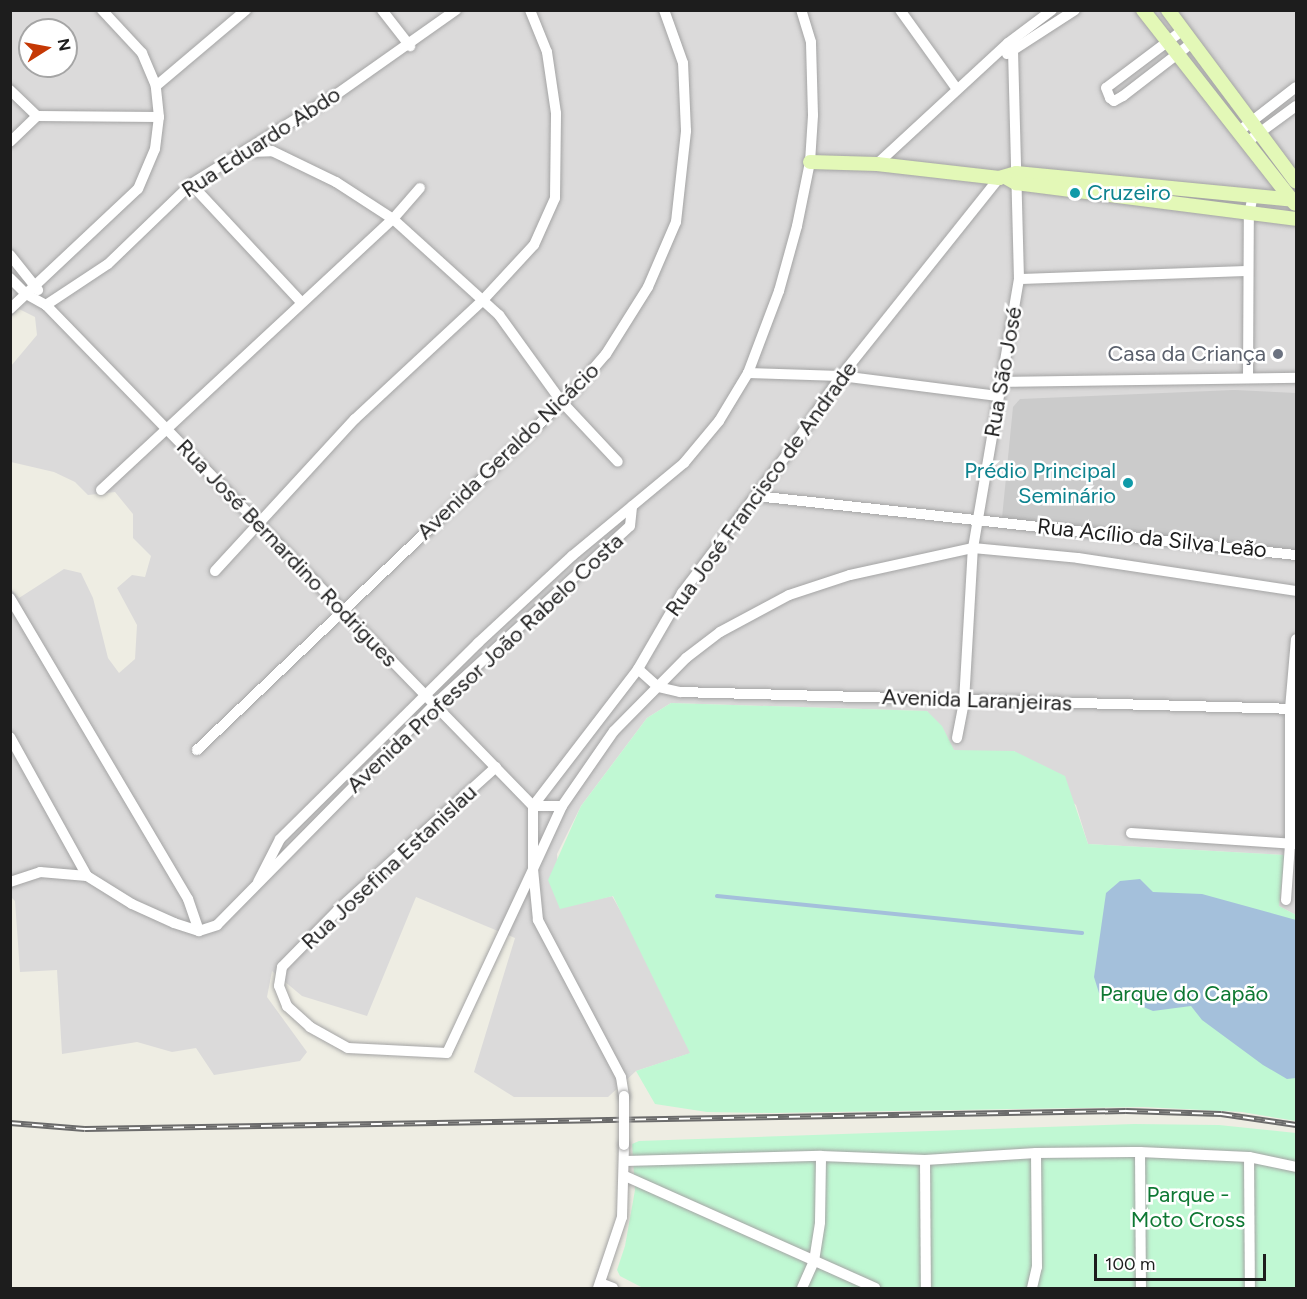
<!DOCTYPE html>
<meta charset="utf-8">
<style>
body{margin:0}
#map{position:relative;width:1307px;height:1299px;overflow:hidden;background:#eeede3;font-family:Figtree,sans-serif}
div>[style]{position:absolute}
.residential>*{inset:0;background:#dbdada}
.religious>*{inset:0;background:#cbcbcb}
.park>*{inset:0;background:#c0f8d3}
.water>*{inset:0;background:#a4c0db}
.stream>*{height:4px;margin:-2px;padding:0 2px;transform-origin:2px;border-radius:2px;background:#a4c0db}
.roads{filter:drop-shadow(0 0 2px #a4a4a4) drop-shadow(0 0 2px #a4a4a4)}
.street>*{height:10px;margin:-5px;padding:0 5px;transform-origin:5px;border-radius:5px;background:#fff}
.secondary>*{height:14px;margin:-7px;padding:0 7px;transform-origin:7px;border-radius:7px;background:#e3f8b7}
.rail>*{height:6px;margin-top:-3px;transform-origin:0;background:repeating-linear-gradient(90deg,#fff 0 11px,#6b6b6b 0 22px);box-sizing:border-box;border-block:2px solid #6b6b6b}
.bridges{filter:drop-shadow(0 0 2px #a4a4a4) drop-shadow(0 0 2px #a4a4a4)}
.street-bridge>*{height:10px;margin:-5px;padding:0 5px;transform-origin:5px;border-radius:5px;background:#fff}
.dots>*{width:16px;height:16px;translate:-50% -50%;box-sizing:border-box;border:3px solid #fff;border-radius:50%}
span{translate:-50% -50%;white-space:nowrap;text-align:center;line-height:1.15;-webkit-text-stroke:5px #fff;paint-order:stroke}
.street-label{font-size:22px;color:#1d1d1d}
.culture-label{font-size:22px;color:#0d838f}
.left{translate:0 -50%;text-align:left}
.right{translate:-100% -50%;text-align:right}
.worship-label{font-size:22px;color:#5b616d}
.park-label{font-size:22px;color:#0e7833}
.frame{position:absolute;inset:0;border:12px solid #1d1d1d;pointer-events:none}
.north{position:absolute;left:18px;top:18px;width:60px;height:60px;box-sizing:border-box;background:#fff;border:2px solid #a5a5a5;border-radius:50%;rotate:79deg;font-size:16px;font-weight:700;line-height:24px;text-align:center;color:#1d1d1d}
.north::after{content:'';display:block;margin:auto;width:21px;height:27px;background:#c53804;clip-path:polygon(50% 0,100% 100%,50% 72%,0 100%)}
.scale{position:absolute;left:1094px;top:1254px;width:172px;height:27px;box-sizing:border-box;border:3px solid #1d1d1d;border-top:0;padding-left:8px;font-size:18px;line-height:21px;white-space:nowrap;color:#1d1d1d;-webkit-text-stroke:4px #fff;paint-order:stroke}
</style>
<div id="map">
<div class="residential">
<div style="clip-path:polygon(evenodd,11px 11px,1296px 11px,1296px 915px,1279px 906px,1285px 855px,1088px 844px,1076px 805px,1014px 751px,954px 751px,927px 711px,671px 703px,647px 718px,581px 806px,557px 854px,560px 908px,612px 896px,666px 991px,691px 1053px,636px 1071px,608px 1097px,514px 1097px,474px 1072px,515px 938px,416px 897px,367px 1016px,302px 996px,272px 971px,267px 997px,307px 1052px,300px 1061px,214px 1075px,196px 1048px,172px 1052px,137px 1042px,62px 1054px,57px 970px,20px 972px,15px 901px,11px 897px,11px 589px,19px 598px,64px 569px,81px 573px,93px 598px,108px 658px,119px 673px,135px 659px,137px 625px,117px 588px,132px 575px,145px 577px,151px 556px,133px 538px,133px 514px,115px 492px,88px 495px,75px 482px,54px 472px,11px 462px,11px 366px,37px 335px,35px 317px,19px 309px,11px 317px,11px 11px,30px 30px,66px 30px,66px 66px,30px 66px,30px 30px)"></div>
</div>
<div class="religious">
<div style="clip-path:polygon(1234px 390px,1296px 393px,1296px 551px,1002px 518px,1013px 407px,1020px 399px)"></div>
</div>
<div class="park">
<div style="clip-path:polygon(671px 703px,927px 711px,942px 726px,954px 750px,1014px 751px,1065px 776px,1088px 844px,1285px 855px,1279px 906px,1296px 915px,1296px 1121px,1242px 1112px,1144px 1107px,771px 1113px,707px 1112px,655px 1104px,636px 1071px,690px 1053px,613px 896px,560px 909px,548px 880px,581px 806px,647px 718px)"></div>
<div style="clip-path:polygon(1134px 1124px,1219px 1125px,1296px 1133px,1296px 1288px,643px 1288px,620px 1276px,617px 1270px,625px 1246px,635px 1190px,632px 1144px,639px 1141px)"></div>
</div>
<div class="water">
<div style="clip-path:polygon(1140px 879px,1153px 892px,1202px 894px,1296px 920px,1296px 1078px,1287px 1079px,1263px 1065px,1202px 1020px,1191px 1006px,1153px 1011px,1136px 1004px,1129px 997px,1109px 999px,1099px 993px,1094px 977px,1106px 893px,1120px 881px)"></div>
</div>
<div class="stream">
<div style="left:717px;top:896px;width:367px;rotate:5.8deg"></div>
</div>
<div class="roads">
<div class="street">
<div style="left:382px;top:10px;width:46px;rotate:52.1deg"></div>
<div style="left:900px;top:10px;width:96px;rotate:54.3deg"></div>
<div style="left:1183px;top:30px;width:96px;rotate:143deg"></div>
<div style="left:1106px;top:88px;width:11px;rotate:68deg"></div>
<div style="left:1110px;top:98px;width:5px;rotate:37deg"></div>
<div style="left:1114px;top:101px;width:10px;rotate:-29deg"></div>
<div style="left:1123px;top:96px;width:88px;rotate:-37.6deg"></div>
<div style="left:1007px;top:54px;width:81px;rotate:-32.9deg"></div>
<div style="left:156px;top:86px;width:118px;rotate:-40.2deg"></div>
<div style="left:10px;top:90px;width:37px;rotate:44deg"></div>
<div style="left:37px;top:116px;width:122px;rotate:0.5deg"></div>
<div style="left:1238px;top:132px;width:73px;rotate:-37.8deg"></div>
<div style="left:10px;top:142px;width:37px;rotate:-44deg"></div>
<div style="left:1247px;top:142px;width:61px;rotate:-36.3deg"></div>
<div style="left:249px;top:152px;width:23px;rotate:-2deg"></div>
<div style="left:272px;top:151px;width:71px;rotate:25.8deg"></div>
<div style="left:336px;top:182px;width:68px;rotate:33deg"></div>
<div style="left:393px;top:219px;width:143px;rotate:42.2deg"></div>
<div style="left:499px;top:315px;width:106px;rotate:54.2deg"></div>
<div style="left:561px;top:401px;width:83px;rotate:46.9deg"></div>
<div style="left:877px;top:164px;width:178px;rotate:-42.7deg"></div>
<div style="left:1008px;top:43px;width:55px;rotate:-36.9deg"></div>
<div style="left:191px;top:184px;width:160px;rotate:47deg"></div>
<div style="left:10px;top:255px;width:45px;rotate:51.3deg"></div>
<div style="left:10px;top:278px;width:23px;rotate:45deg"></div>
<div style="left:26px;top:294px;width:23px;rotate:29deg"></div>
<div style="left:46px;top:305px;width:699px;rotate:45.81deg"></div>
<div style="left:1019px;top:279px;width:229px;rotate:-2deg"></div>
<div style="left:46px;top:305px;width:74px;rotate:-33.5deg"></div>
<div style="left:108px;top:264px;width:115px;rotate:-43.9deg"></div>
<div style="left:191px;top:184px;width:172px;rotate:-31.7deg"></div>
<div style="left:337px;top:94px;width:146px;rotate:-35.2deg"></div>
<div style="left:10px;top:309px;width:175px;rotate:-43.2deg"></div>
<div style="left:138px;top:189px;width:43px;rotate:-67deg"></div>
<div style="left:155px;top:149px;width:32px;rotate:-83deg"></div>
<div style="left:159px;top:117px;width:31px;rotate:-96deg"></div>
<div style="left:156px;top:86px;width:36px;rotate:-113deg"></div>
<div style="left:142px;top:53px;width:59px;rotate:-132.9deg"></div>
<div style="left:748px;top:373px;width:93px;rotate:1.8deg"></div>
<div style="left:841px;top:376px;width:158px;rotate:7.3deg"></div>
<div style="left:1248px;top:378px;width:164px;rotate:-89.7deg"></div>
<div style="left:1249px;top:214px;width:19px;rotate:-78deg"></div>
<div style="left:1001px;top:382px;width:295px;rotate:-0.8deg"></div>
<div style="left:101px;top:490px;width:398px;rotate:-42.9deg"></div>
<div style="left:393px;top:219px;width:41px;rotate:-48.9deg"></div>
<div style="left:756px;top:496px;width:543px;rotate:6.24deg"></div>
<div style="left:215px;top:571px;width:207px;rotate:-47.4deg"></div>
<div style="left:355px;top:419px;width:175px;rotate:-42.9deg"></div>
<div style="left:483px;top:300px;width:75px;rotate:-47.2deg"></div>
<div style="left:534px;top:245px;width:51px;rotate:-65.9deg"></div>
<div style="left:555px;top:198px;width:85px;rotate:-89.3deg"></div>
<div style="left:556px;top:113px;width:62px;rotate:-98.4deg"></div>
<div style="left:547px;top:52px;width:45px;rotate:-112deg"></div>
<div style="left:10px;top:598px;width:350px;rotate:59.4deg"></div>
<div style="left:188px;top:899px;width:34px;rotate:71deg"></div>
<div style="left:638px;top:669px;width:27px;rotate:42deg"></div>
<div style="left:658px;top:687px;width:23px;rotate:13deg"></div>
<div style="left:680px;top:692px;width:616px;rotate:1.58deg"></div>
<div style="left:10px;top:737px;width:159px;rotate:61deg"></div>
<div style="left:957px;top:738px;width:37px;rotate:-79deg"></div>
<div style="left:964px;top:702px;width:154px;rotate:-86.7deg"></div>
<div style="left:973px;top:548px;width:273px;rotate:-80.3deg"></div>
<div style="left:1019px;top:279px;width:226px;rotate:-91.5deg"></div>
<div style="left:1013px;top:53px;width:11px;rotate:-117deg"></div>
<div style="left:197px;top:750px;width:522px;rotate:-43.6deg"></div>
<div style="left:575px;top:390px;width:48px;rotate:-49.3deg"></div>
<div style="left:606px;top:354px;width:79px;rotate:-57.9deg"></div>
<div style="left:648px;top:287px;width:71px;rotate:-66.7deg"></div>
<div style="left:676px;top:222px;width:92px;rotate:-83.7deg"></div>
<div style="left:686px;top:131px;width:68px;rotate:-92.5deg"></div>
<div style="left:683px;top:63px;width:56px;rotate:-109.7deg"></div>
<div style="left:496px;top:767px;width:213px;rotate:137.9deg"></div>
<div style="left:338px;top:910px;width:80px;rotate:134.5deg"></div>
<div style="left:282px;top:967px;width:19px;rotate:99deg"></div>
<div style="left:279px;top:986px;width:22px;rotate:68deg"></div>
<div style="left:287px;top:1006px;width:31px;rotate:42deg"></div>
<div style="left:310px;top:1027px;width:43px;rotate:28.9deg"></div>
<div style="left:348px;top:1048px;width:99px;rotate:2.9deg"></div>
<div style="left:447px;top:1053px;width:203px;rotate:-64.9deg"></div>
<div style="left:533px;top:869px;width:63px;rotate:-90deg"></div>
<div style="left:533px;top:806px;width:173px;rotate:-52.5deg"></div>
<div style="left:638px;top:669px;width:88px;rotate:-59.9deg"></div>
<div style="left:682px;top:593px;width:181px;rotate:-52.9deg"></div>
<div style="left:791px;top:449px;width:88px;rotate:-55.6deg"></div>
<div style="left:841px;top:376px;width:253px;rotate:-51.4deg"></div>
<div style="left:533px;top:806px;width:29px"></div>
<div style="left:1131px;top:833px;width:165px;rotate:3.8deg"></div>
<div style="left:10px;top:882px;width:32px;rotate:-18deg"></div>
<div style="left:40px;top:872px;width:47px;rotate:4.9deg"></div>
<div style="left:87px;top:876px;width:53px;rotate:31.9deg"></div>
<div style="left:132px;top:904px;width:46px;rotate:24.3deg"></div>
<div style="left:174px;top:923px;width:26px;rotate:18deg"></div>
<div style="left:199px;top:931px;width:19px;rotate:-18deg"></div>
<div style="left:217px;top:925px;width:309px;rotate:-45.4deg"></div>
<div style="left:434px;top:705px;width:265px;rotate:-42.4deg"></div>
<div style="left:630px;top:526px;width:20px;rotate:-84deg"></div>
<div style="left:258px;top:882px;width:48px;rotate:-62.9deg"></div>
<div style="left:280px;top:839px;width:279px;rotate:-44.7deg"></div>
<div style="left:478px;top:643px;width:128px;rotate:-42.8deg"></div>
<div style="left:572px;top:556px;width:146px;rotate:-39.7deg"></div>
<div style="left:684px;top:463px;width:55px;rotate:-50.2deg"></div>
<div style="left:719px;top:421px;width:56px;rotate:-58.9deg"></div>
<div style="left:748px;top:373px;width:88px;rotate:-69.3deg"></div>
<div style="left:779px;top:291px;width:67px;rotate:-74.5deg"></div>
<div style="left:797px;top:226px;width:65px;rotate:-78.5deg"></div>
<div style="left:810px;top:162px;width:47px;rotate:-86.3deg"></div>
<div style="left:813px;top:115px;width:73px;rotate:-91.6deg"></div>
<div style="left:811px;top:42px;width:34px;rotate:-107deg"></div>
<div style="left:1286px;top:900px;width:56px;rotate:-85.9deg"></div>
<div style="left:1290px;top:844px;width:135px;rotate:-90deg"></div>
<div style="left:1290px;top:709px;width:70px;rotate:-85.1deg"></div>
<div style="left:624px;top:1096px;width:19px;rotate:-99deg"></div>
<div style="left:621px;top:1077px;width:178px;rotate:-117.9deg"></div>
<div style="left:538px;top:920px;width:51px;rotate:-95.6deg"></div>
<div style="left:533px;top:869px;width:69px;rotate:-65.3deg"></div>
<div style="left:562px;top:806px;width:91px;rotate:-55.3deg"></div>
<div style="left:614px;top:731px;width:103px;rotate:-45.4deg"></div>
<div style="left:686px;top:658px;width:43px;rotate:-37.4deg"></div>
<div style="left:720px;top:632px;width:78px;rotate:-28.2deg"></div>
<div style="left:789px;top:595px;width:64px;rotate:-18.2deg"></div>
<div style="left:850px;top:575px;width:126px;rotate:-12.4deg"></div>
<div style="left:973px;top:548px;width:105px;rotate:5.4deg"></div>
<div style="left:1078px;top:558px;width:220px;rotate:8.6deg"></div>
<div style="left:1140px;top:1152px;width:136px;rotate:89.6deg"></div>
<div style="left:1249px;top:1157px;width:131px;rotate:89.6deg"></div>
<div style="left:925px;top:1160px;width:128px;rotate:89.6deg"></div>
<div style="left:625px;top:1161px;width:196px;rotate:-1.5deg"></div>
<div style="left:821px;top:1156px;width:104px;rotate:2.2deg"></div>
<div style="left:925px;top:1160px;width:111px;rotate:-3.6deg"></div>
<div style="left:1036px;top:1153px;width:104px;rotate:-0.6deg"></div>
<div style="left:1140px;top:1152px;width:109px;rotate:2.6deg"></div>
<div style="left:1249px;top:1157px;width:48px;rotate:12deg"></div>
<div style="left:625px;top:1176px;width:274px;rotate:24.1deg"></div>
<div style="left:600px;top:1283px;width:14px;rotate:21deg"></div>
<div style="left:598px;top:1288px;width:75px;rotate:-71.3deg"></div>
<div style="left:622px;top:1217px;width:72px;rotate:-88.4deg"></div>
<div style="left:802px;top:1288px;width:30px;rotate:-66deg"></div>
<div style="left:814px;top:1261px;width:39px;rotate:-81deg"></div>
<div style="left:820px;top:1222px;width:66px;rotate:-89.1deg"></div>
<div style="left:1032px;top:1288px;width:22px;rotate:-77deg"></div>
<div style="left:1037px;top:1267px;width:114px;rotate:-90.5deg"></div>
</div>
<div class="secondary">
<div style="left:1143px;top:10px;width:246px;rotate:51.9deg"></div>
<div style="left:1168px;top:10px;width:214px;rotate:53.3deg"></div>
<div style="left:810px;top:162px;width:67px;rotate:1.7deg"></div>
<div style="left:877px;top:164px;width:123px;rotate:6.5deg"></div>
<div style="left:999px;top:178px;width:18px;rotate:-16deg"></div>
<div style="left:1016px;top:173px;width:281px;rotate:5.5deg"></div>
<div style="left:1005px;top:177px;width:13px;rotate:29deg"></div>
<div style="left:1016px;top:183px;width:282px;rotate:7.3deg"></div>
</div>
</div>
<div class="rail">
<div style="left:10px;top:1123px;width:75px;rotate:4.6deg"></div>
<div style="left:85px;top:1129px;width:1041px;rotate:-0.99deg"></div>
<div style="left:1126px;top:1111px;width:95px;rotate:1.8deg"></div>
<div style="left:1221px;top:1114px;width:76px;rotate:8.3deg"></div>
</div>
<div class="bridges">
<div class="street-bridge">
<div style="left:624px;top:1096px;width:49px;rotate:90deg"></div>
</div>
</div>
<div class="dots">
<div style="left:1075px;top:193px;background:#0f9aa8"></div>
<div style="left:1278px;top:354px;background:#6b7280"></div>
<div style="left:1128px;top:483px;background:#0f9aa8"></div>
</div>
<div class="street-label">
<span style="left:261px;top:142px;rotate:-33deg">Rua Eduardo Abdo</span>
<span style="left:1003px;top:372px;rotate:-80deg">Rua São José</span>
<span style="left:508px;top:451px;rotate:-44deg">Avenida Geraldo Nicácio</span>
<span style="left:761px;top:489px;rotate:-54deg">Rua José Francisco de Andrade</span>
<span style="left:1152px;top:538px;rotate:6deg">Rua Acílio da Silva Leão</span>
<span style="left:287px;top:553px;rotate:46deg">Rua José Bernardino Rodrigues</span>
<span style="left:485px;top:663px;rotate:-43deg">Avenida Professor João Rabelo Costa</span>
<span style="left:977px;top:700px;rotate:2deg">Avenida Laranjeiras</span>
<span style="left:389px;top:867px;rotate:-43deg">Rua Josefina Estanislau</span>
</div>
<div class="culture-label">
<span class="left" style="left:1087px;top:193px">Cruzeiro</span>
<span class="right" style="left:1116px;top:483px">Prédio Principal<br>Seminário</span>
</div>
<div class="worship-label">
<span class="right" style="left:1266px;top:354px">Casa da Criança</span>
</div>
<div class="park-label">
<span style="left:1184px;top:994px">Parque do Capão</span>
<span style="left:1188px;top:1207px">Parque -<br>Moto Cross</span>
</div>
<div class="frame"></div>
<div class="north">N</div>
<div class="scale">100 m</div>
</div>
